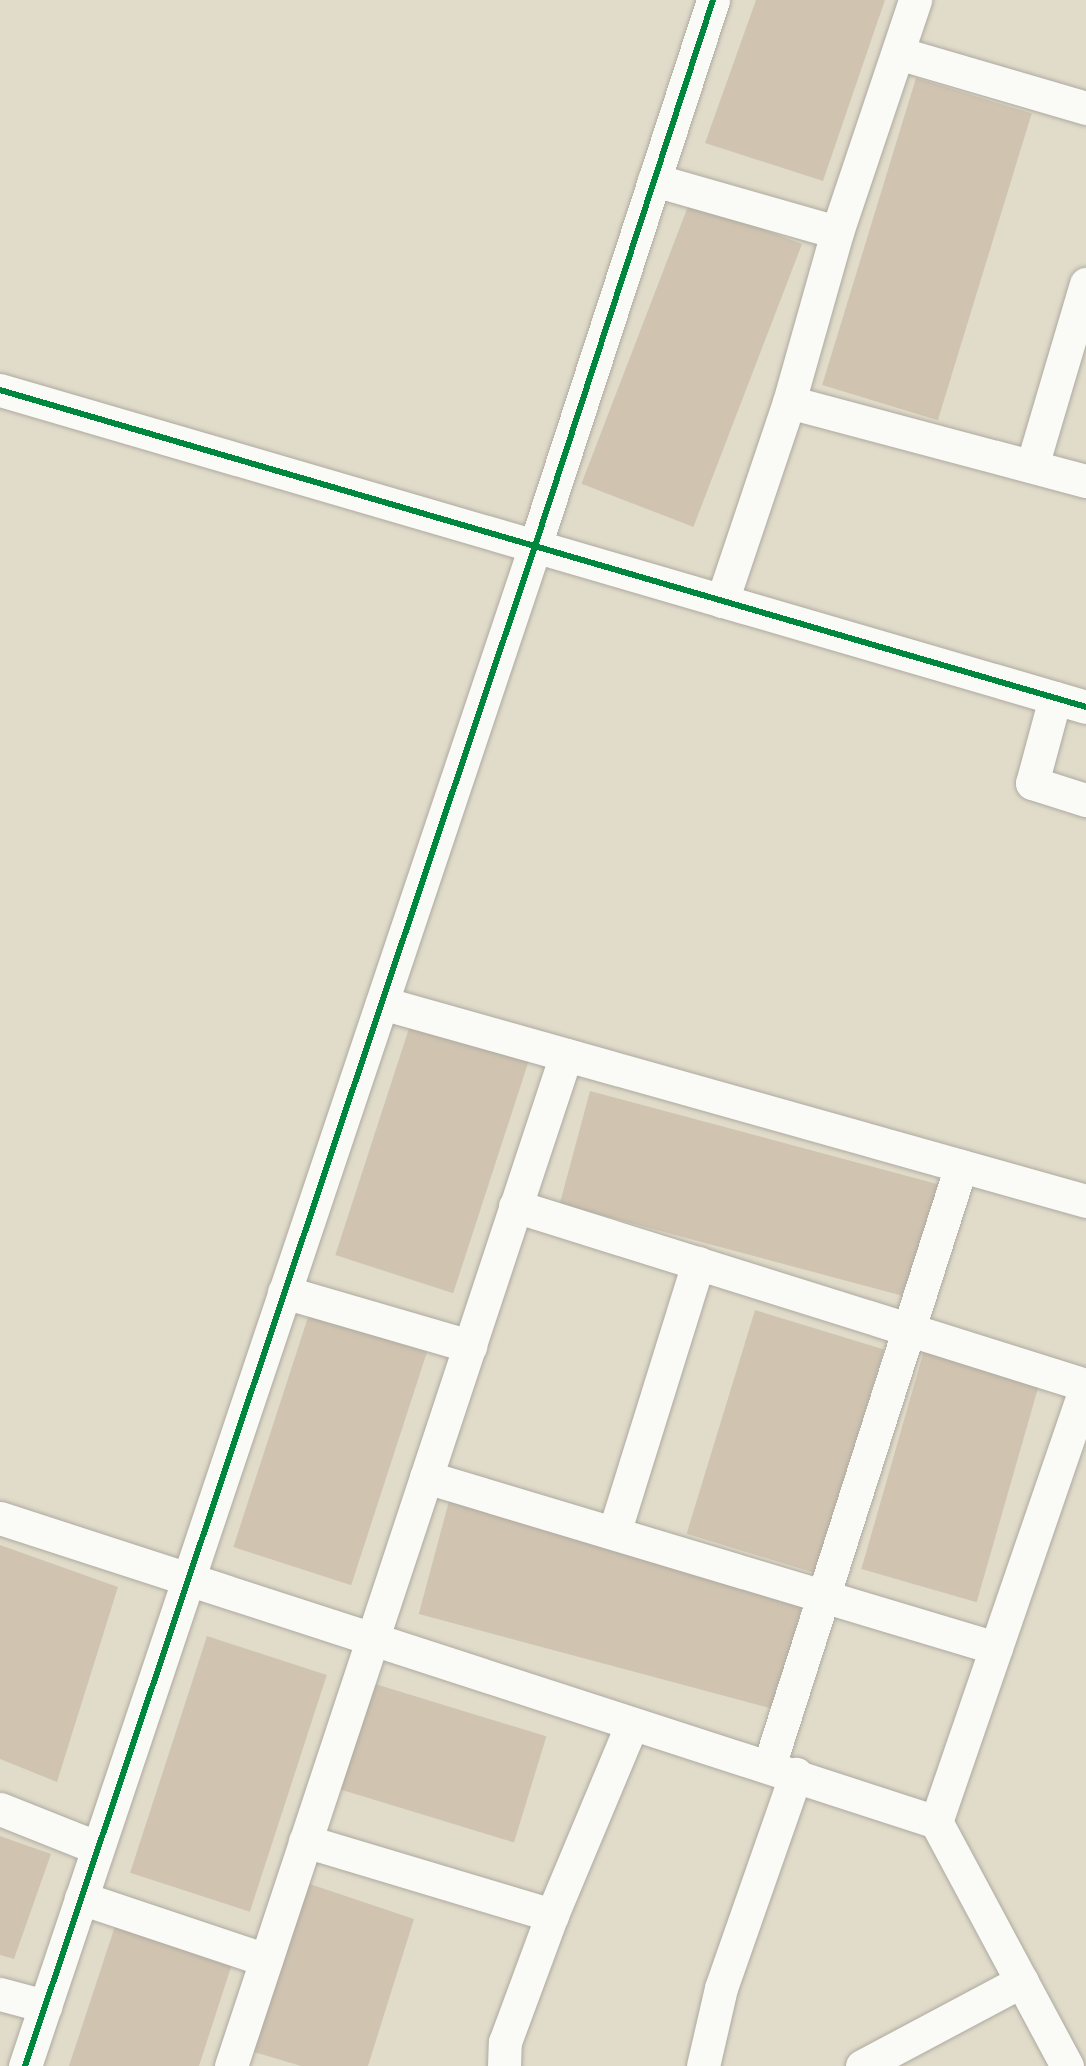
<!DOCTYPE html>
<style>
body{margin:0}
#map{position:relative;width:1086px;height:2066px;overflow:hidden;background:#e1dcca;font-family:"Shantell Sans",sans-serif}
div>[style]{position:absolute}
.building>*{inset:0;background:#d0c4b1;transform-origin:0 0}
.roads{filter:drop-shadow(0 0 2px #aeaaa0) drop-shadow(0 0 2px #aeaaa0)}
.minor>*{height:33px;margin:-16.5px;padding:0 16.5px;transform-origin:16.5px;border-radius:16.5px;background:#fafaf7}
.cycleway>*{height:6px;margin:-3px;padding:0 3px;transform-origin:3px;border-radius:3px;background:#00873e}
span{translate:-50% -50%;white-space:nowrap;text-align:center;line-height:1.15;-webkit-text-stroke:4.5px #fcf5e5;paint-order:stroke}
</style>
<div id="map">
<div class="building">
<div style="clip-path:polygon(756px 0,885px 0,823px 181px,705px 143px)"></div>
<div style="left:916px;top:78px;width:121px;height:321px;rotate:17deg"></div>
<div style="left:690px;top:201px;width:120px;height:303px;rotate:21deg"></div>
<div style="left:411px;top:1022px;width:124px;height:245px;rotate:18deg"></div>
<div style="left:590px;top:1091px;width:369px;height:117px;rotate:15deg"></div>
<div style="left:755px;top:1310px;width:135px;height:234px;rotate:17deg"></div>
<div style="left:309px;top:1314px;width:124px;height:245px;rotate:18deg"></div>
<div style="left:925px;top:1347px;width:120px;height:231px;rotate:16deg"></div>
<div style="left:449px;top:1501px;width:368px;height:117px;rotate:15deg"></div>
<div style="clip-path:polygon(0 1545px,118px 1587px,57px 1782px,0 1759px)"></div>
<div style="left:207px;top:1636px;width:126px;height:249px;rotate:18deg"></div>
<div style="left:359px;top:1679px;width:196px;height:111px;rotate:17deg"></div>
<div style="clip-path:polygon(0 1836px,51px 1854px,14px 1959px,0 1955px)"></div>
<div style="clip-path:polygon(301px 1881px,414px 1919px,368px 2066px,301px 2066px,247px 2050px)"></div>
<div style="clip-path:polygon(115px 1926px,232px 1964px,199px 2066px,69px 2066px)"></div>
</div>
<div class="roads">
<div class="minor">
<div style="left:898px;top:53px;width:196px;rotate:16.3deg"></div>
<div style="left:654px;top:180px;width:190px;rotate:15.9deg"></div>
<div style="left:0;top:390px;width:1131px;rotate:16.27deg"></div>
<div style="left:789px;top:402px;width:307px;rotate:14.9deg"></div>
<div style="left:1032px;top:466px;width:190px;rotate:-73.5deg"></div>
<div style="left:722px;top:601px;width:210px;rotate:-71.4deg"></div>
<div style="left:789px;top:402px;width:177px;rotate:-74.2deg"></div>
<div style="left:837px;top:232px;width:245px;rotate:-71.4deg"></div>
<div style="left:1055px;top:698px;width:88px;rotate:105.1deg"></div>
<div style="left:1032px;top:783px;width:57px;rotate:17.5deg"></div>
<div style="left:382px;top:1003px;width:731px;rotate:15.71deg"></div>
<div style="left:515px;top:1206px;width:598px;rotate:17.41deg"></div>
<div style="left:284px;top:1292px;width:194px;rotate:16.2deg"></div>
<div style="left:426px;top:1477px;width:595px;rotate:16.7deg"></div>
<div style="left:0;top:1518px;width:984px;rotate:17.99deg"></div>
<div style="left:614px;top:1533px;width:283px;rotate:-72.7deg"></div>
<div style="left:769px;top:1766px;width:630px;rotate:-72.26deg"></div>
<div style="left:0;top:1809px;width:105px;rotate:21.7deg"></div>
<div style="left:305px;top:1841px;width:258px;rotate:16.7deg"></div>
<div style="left:81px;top:1898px;width:195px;rotate:18.5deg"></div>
<div style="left:0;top:1994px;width:47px;rotate:14.9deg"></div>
<div style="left:25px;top:2066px;width:1603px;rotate:-71.45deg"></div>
<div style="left:535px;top:546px;width:574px;rotate:-71.94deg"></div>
<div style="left:231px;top:2066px;width:1065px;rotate:-71.67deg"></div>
<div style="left:504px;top:2066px;width:24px;rotate:-88deg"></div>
<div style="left:505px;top:2042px;width:135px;rotate:-69.7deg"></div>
<div style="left:552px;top:1915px;width:205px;rotate:-67.3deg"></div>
<div style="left:703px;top:2066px;width:80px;rotate:-77deg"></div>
<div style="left:721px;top:1988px;width:227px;rotate:-70.7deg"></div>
<div style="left:862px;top:2066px;width:181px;rotate:-28deg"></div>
<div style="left:1067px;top:2066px;width:277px;rotate:-118.2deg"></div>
<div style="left:936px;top:1822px;width:461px;rotate:-71deg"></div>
</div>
</div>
<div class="cycleway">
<div style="left:0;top:390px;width:1131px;rotate:16.27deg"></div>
<div style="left:25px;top:2066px;width:1603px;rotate:-71.45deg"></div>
<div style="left:535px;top:546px;width:574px;rotate:-71.94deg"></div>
</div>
</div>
